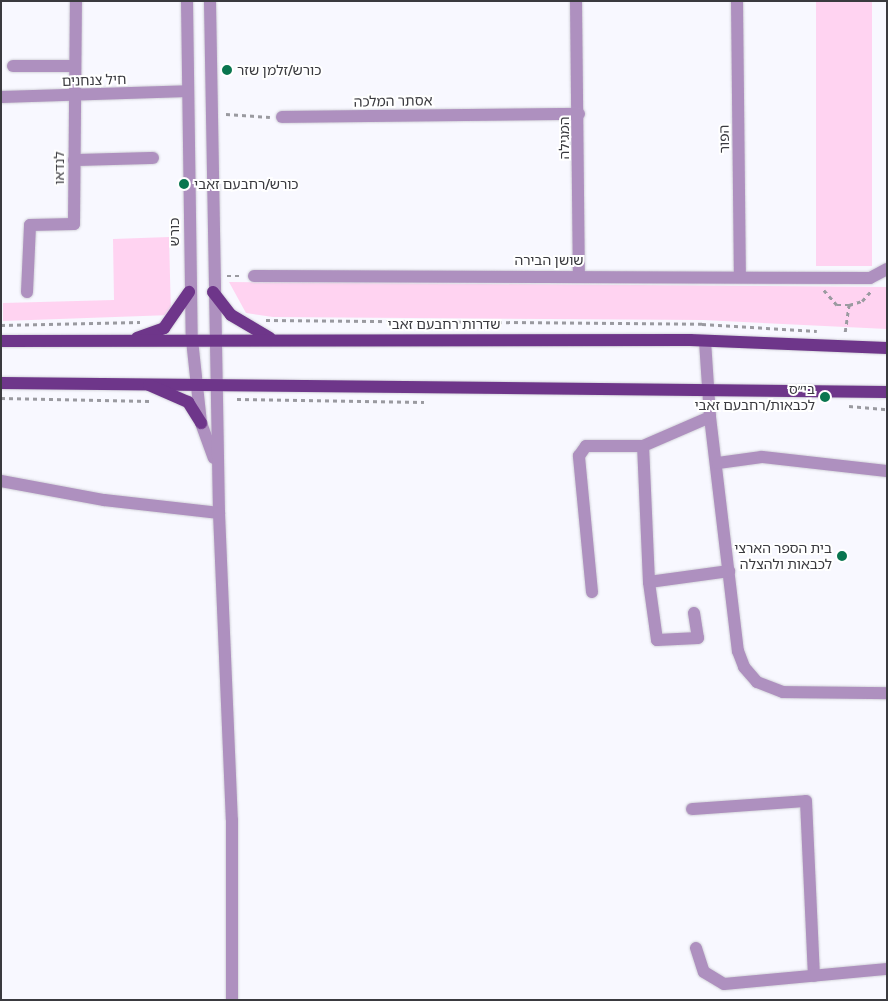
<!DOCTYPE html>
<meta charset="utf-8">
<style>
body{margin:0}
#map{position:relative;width:888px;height:1001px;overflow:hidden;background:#f8f8ff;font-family:Cabin,"Noto Sans Hebrew",sans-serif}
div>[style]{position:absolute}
.green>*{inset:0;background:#ffd3f1;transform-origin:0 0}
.path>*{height:2.5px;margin-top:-1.25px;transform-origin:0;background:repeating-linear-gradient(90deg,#9a9aa0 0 4px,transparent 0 8px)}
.roads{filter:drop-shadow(0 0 1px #d2d2d9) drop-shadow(0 0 1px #d2d2d9)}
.minor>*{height:12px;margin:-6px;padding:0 6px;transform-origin:6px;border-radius:6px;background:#ae90bf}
.major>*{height:12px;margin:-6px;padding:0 6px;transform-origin:6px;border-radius:6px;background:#6e368a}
.dots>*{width:14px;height:14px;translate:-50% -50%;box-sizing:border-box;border:2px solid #fff;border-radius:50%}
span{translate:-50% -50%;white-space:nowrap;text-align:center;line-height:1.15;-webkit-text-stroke:4px #fff;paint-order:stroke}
.poi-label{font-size:14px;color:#3a3a3f}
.left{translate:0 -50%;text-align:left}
.right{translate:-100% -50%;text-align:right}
.street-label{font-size:14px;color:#3a3a3f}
.frame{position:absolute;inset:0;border:2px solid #3a3a3f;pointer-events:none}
</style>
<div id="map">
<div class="green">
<div style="left:816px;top:1px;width:56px;height:265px"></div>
<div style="clip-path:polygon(169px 237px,171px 315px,3px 321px,3px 303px,114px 300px,113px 239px)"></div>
<div style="clip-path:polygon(229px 282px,887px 287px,887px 329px,703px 320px,273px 317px,246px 313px)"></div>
</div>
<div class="path">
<div style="left:226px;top:114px;width:44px;rotate:3.9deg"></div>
<div style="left:227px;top:276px;width:14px"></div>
<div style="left:824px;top:290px;width:20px;rotate:49deg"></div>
<div style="left:837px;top:305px;width:12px"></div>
<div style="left:849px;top:305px;width:14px;rotate:-17deg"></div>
<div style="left:862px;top:301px;width:13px;rotate:-48deg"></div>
<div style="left:266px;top:320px;width:436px;rotate:0.5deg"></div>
<div style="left:702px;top:324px;width:115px;rotate:3.5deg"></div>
<div style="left:1px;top:325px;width:139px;rotate:-1.2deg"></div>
<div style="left:845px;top:332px;width:27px;rotate:-82deg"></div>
<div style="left:1px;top:398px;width:149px;rotate:1.2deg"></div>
<div style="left:237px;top:399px;width:187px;rotate:0.9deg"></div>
<div style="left:849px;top:406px;width:38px;rotate:5deg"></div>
</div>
<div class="roads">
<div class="minor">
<div style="left:187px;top:1px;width:339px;rotate:89.2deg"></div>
<div style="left:192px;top:340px;width:83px;rotate:83.8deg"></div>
<div style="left:201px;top:423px;width:37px;rotate:70deg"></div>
<div style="left:576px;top:1px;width:274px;rotate:89.4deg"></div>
<div style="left:737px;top:1px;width:276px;rotate:89.4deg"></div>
<div style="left:13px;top:66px;width:62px"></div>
<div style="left:1px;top:97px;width:187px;rotate:-1.8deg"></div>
<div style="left:282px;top:117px;width:297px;rotate:-0.6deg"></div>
<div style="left:74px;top:160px;width:79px;rotate:-1.5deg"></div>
<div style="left:254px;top:276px;width:616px;rotate:0.19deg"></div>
<div style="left:870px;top:278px;width:19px;rotate:-28deg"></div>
<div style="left:27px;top:292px;width:67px;rotate:-87.4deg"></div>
<div style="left:30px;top:225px;width:44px;rotate:-1.3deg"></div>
<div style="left:74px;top:224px;width:223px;rotate:-89.5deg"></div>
<div style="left:705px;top:341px;width:76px;rotate:86.2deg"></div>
<div style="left:710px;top:417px;width:236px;rotate:83.2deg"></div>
<div style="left:738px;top:651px;width:17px;rotate:69deg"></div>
<div style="left:744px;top:667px;width:20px;rotate:49deg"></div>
<div style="left:757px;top:682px;width:28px;rotate:21deg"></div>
<div style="left:783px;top:692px;width:104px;rotate:0.6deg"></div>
<div style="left:718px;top:463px;width:44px;rotate:-7.8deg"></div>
<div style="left:762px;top:457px;width:126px;rotate:6.4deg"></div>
<div style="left:1px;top:481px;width:105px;rotate:10.5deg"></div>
<div style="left:104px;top:500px;width:116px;rotate:6.4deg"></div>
<div style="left:219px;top:513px;width:512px;rotate:-91.01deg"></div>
<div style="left:219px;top:513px;width:307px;rotate:87.6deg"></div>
<div style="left:232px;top:820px;width:180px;rotate:90deg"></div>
<div style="left:649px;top:582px;width:136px;rotate:-92.5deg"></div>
<div style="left:643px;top:446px;width:73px;rotate:-23.4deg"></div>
<div style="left:592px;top:592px;width:137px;rotate:-95.5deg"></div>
<div style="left:579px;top:456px;width:12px;rotate:-55deg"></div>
<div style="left:586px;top:446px;width:57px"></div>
<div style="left:694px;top:613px;width:25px;rotate:81deg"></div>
<div style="left:698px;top:638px;width:41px;rotate:177.2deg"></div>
<div style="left:657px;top:640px;width:59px;rotate:-97.9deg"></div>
<div style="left:649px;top:582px;width:81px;rotate:-7.8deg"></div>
<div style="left:692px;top:809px;width:114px;rotate:-4deg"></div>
<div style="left:806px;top:801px;width:175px;rotate:87.4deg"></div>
<div style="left:696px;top:948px;width:25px;rotate:72deg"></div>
<div style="left:704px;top:972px;width:23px;rotate:31deg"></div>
<div style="left:724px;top:984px;width:164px;rotate:-5.3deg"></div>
</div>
<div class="major">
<div style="left:213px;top:292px;width:29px;rotate:52deg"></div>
<div style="left:231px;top:315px;width:45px;rotate:30.5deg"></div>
<div style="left:137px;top:338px;width:29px;rotate:-20deg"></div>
<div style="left:164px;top:328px;width:44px;rotate:-55.2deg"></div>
<div style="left:1px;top:341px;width:689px;rotate:-0.08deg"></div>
<div style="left:690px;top:340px;width:197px;rotate:2.3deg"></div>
<div style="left:1px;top:383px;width:886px;rotate:0.58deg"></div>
<div style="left:149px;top:385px;width:43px;rotate:23.6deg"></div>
<div style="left:188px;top:402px;width:25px;rotate:58deg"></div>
</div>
</div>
<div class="dots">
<div style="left:227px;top:70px;background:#09754f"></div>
<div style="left:184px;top:184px;background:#09754f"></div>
<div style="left:825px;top:397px;background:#09754f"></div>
<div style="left:842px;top:556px;background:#09754f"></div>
</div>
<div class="poi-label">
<span class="left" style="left:237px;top:70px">כורש/זלמן שזר</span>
<span class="left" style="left:194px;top:184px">כורש/רחבעם זאבי</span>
<span class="right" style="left:815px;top:397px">בי״ס<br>לכבאות/רחבעם זאבי</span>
<span class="right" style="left:832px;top:556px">בית הספר הארצי<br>לכבאות ולהצלה</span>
</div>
<div class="street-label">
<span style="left:94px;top:80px;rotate:-2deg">חיל צנחנים</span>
<span style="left:393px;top:101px;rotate:-1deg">אסתר המלכה</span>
<span style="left:564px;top:138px;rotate:-90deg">המגילה</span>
<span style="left:724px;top:139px;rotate:-91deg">הפור</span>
<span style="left:59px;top:168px;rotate:-90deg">לנדאו</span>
<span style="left:174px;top:232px;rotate:-90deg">כורש</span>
<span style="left:549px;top:260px">שושן הבירה</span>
<span style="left:444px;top:324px">שדרות רחבעם זאבי</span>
</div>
<div class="frame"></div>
</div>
